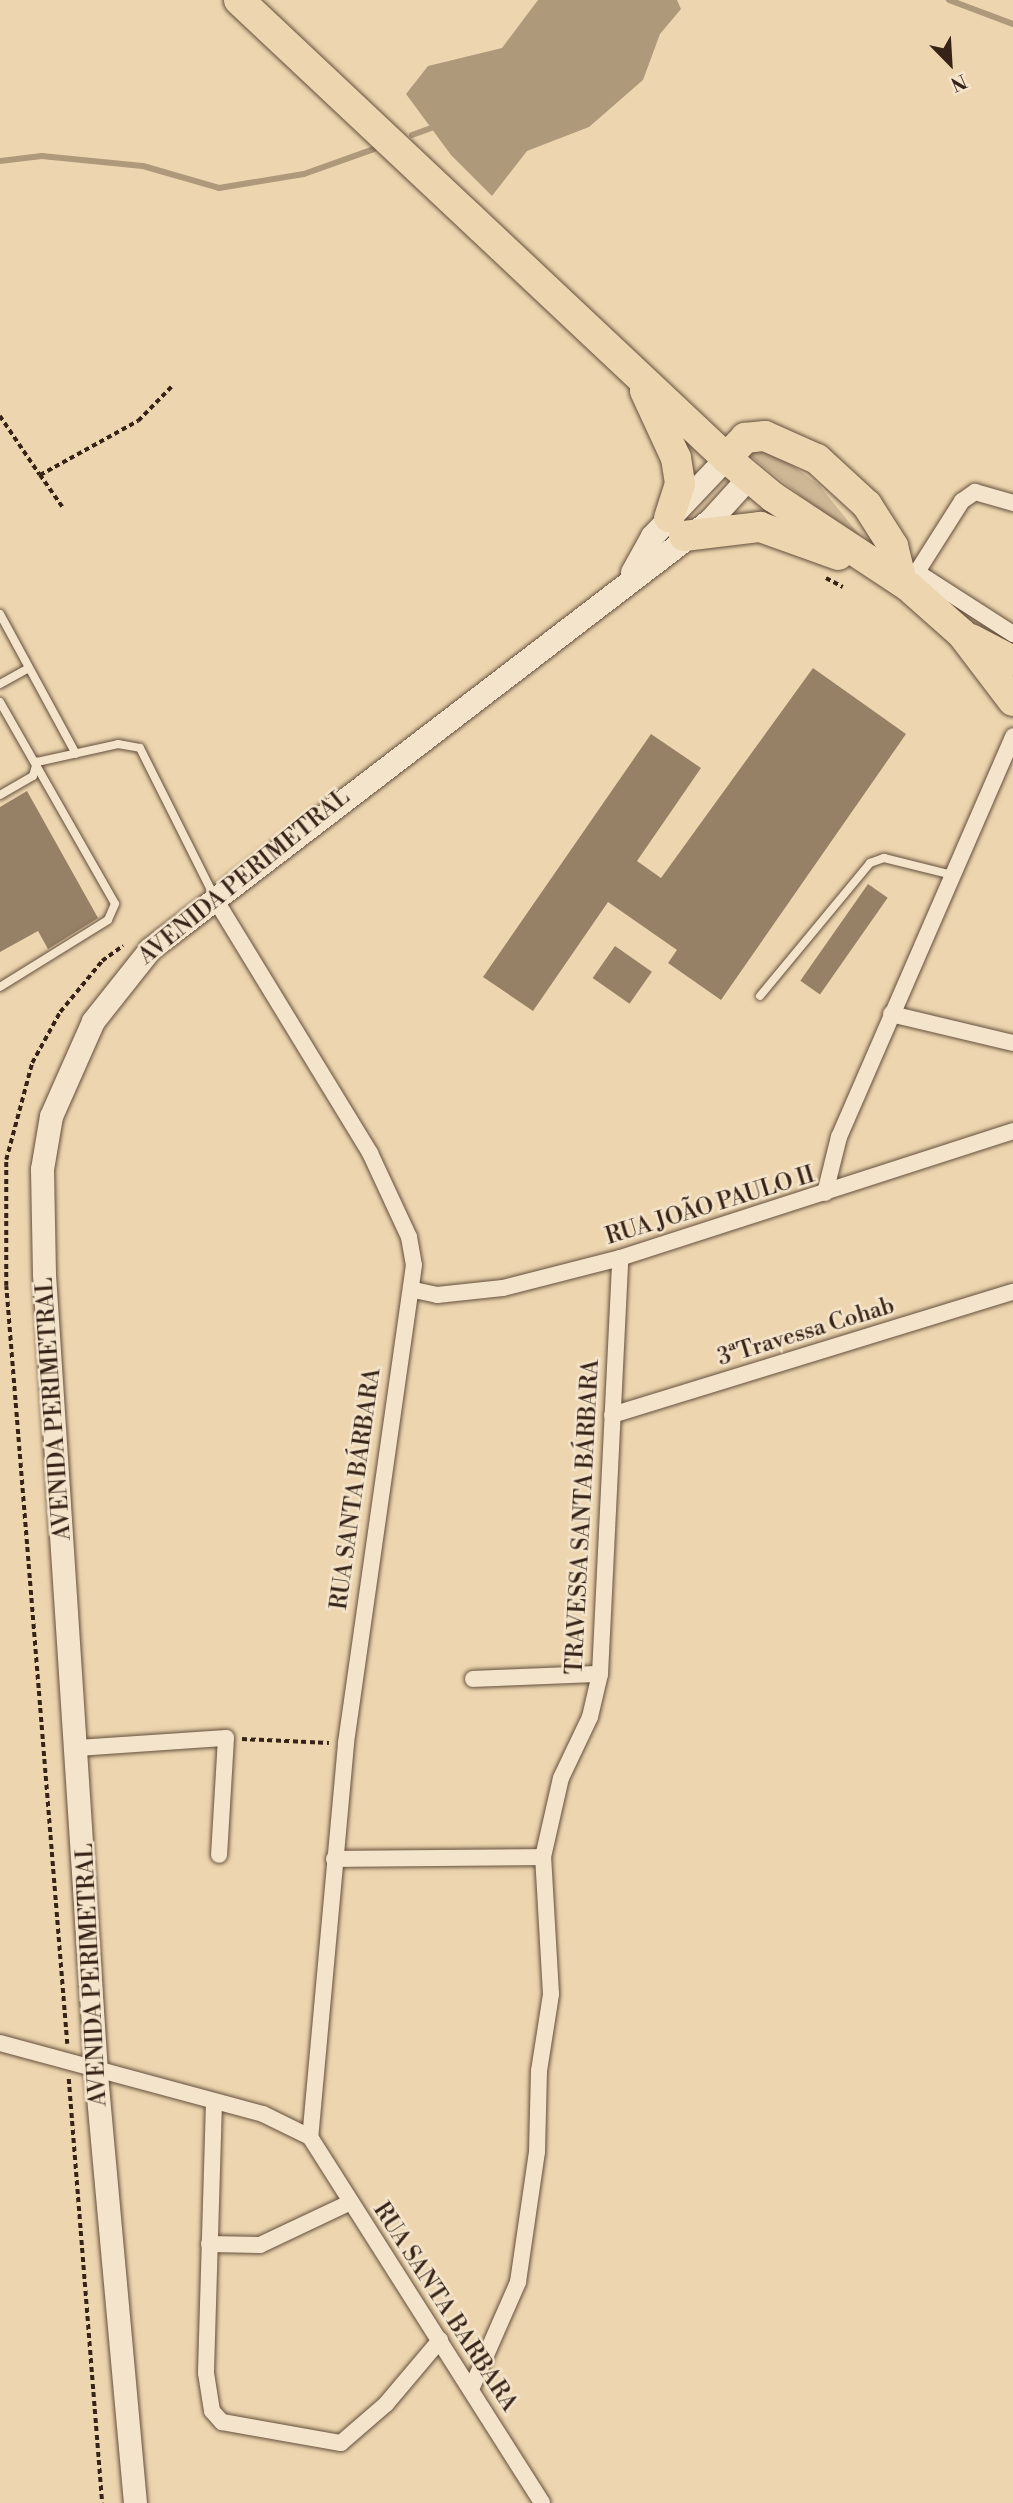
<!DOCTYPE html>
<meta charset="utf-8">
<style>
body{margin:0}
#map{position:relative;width:1013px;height:2503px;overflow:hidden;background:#edd6af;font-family:"Libre Bodoni",serif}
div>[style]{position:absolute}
.green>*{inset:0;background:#ceb795}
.water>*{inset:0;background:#af997b}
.stream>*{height:6px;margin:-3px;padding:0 3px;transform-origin:3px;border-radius:3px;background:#af997b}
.building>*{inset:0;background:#968066;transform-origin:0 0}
.path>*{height:3.5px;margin-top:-1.75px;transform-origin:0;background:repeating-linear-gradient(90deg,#372217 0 5px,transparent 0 8.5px)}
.roads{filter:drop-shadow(0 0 2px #644f3d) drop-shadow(0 0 2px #644f3d)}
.lane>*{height:8px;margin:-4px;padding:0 4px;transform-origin:4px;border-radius:4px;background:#f3e4cb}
.street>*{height:16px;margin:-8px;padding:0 8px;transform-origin:8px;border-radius:8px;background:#f3e4cb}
.secondary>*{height:23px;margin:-11.5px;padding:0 11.5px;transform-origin:11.5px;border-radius:11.5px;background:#f3e4cb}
.highway>*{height:30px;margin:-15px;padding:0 15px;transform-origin:15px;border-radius:15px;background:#edd6af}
span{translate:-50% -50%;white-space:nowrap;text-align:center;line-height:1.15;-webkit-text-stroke:5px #f3e4cb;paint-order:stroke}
.street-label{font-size:23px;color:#372217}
.north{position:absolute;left:915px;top:28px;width:70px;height:70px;-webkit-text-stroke:5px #f3e4cb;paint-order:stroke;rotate:156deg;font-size:19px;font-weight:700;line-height:28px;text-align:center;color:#372217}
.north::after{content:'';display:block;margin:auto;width:24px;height:32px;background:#372217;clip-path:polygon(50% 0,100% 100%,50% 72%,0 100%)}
</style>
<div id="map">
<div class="green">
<div style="clip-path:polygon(760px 451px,778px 455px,819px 485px,876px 556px,746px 452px)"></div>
</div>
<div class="water">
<div style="clip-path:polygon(538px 0,677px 0,681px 9px,660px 34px,643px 80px,589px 127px,527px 151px,492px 196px,451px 155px,406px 94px,428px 66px,502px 48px)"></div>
</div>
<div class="stream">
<div style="left:949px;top:0;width:68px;rotate:20.6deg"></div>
<div style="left:412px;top:135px;width:27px;rotate:-20deg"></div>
<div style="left:0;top:161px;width:42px;rotate:-6.8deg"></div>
<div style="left:42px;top:156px;width:101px;rotate:5.7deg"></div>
<div style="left:143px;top:166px;width:79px;rotate:16.1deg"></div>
<div style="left:219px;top:188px;width:86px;rotate:-9.4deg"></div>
<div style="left:304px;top:174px;width:74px;rotate:-19.7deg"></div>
</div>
<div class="building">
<div style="clip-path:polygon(813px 668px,906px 734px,721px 1000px,668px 963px,677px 950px,608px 902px,533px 1011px,483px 977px,651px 734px,701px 768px,637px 861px,661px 878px)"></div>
<div style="clip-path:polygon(27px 791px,98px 918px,48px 949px,38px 931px,0 952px,0 807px)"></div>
<div style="left:868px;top:884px;width:24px;height:118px;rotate:35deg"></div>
<div style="left:615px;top:946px;width:45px;height:39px;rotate:35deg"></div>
</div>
<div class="path">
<div style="left:0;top:416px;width:71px;rotate:55.9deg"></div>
<div style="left:62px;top:507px;width:39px;rotate:-125deg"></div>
<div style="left:40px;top:475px;width:112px;rotate:-28.9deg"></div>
<div style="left:138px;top:421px;width:49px;rotate:-45.8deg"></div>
<div style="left:826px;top:578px;width:19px;rotate:28deg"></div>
<div style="left:242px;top:1739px;width:87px;rotate:2.6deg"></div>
<div style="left:67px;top:2044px;width:760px;rotate:-94.6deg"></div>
<div style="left:6px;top:1286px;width:126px;rotate:-90deg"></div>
<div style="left:6px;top:1160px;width:100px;rotate:-75deg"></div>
<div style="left:32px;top:1063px;width:58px;rotate:-61.2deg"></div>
<div style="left:60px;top:1012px;width:66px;rotate:-50.5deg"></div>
<div style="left:102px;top:961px;width:26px;rotate:-36deg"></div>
<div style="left:69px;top:2079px;width:425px;rotate:85.5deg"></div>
</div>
<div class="roads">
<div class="lane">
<div style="left:0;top:614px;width:159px;rotate:61.5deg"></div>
<div style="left:0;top:684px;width:31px;rotate:-29deg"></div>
<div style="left:0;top:702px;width:232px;rotate:60.3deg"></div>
<div style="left:115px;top:904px;width:17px;rotate:114deg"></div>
<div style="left:108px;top:920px;width:127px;rotate:148.2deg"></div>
<div style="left:0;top:795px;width:38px;rotate:-30deg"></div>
<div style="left:33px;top:776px;width:15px;rotate:-74deg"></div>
<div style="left:37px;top:762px;width:83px;rotate:-12.5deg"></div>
<div style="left:118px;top:744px;width:22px;rotate:10deg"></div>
<div style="left:140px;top:748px;width:165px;rotate:63.4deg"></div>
<div style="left:760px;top:996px;width:173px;rotate:-50.4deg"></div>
<div style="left:870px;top:863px;width:15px;rotate:-20deg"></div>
<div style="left:884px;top:858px;width:70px;rotate:14deg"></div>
</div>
<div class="street">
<div style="left:915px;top:571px;width:117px;rotate:32.7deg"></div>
<div style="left:908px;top:586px;width:101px;rotate:-57.6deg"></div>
<div style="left:962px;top:501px;width:16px;rotate:-35deg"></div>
<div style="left:975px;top:492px;width:40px;rotate:16deg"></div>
<div style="left:215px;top:899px;width:298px;rotate:58.6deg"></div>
<div style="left:370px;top:1153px;width:93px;rotate:65.1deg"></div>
<div style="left:409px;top:1237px;width:28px;rotate:80deg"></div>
<div style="left:414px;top:1265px;width:484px;rotate:98.1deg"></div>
<div style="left:346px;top:1744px;width:395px;rotate:95.2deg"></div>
<div style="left:891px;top:1014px;width:125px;rotate:13.4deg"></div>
<div style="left:825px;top:1193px;width:58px;rotate:-76deg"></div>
<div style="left:839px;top:1137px;width:437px;rotate:-66.5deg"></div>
<div style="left:414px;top:1290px;width:24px;rotate:12deg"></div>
<div style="left:437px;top:1295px;width:66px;rotate:-6.1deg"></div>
<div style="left:503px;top:1288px;width:121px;rotate:-14.4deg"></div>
<div style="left:620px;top:1258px;width:413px;rotate:-17.9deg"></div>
<div style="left:612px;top:1415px;width:419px;rotate:-17.1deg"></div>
<div style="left:473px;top:1679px;width:127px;rotate:-2.3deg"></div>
<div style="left:78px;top:1748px;width:148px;rotate:-3.9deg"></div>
<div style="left:226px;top:1738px;width:117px;rotate:93.4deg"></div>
<div style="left:334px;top:1859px;width:209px;rotate:-0.5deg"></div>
<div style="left:0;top:2043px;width:272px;rotate:15.1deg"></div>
<div style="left:263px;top:2114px;width:52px;rotate:26.1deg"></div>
<div style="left:310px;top:2137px;width:433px;rotate:57.6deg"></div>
<div style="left:214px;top:2102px;width:271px;rotate:91.7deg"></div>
<div style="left:206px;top:2373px;width:38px;rotate:81deg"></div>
<div style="left:212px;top:2411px;width:15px;rotate:48deg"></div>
<div style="left:222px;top:2422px;width:121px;rotate:10deg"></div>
<div style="left:341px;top:2443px;width:60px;rotate:-40.9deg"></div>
<div style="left:386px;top:2404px;width:84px;rotate:-49.8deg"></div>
<div style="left:209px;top:2244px;width:51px;rotate:1.1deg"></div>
<div style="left:260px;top:2245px;width:98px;rotate:-25.3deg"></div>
<div style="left:472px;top:2387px;width:115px;rotate:-66.3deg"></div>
<div style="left:518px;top:2282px;width:131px;rotate:-81.7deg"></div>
<div style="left:537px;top:2152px;width:81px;rotate:-88.6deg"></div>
<div style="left:539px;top:2071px;width:78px;rotate:-81.1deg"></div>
<div style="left:551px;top:1994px;width:137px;rotate:-93.3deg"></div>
<div style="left:543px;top:1857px;width:81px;rotate:-77.2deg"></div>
<div style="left:561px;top:1778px;width:68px;rotate:-64.6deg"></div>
<div style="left:590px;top:1717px;width:44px;rotate:-76.9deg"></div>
<div style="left:600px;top:1674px;width:416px;rotate:-87.2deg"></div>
</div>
<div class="secondary">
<div style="left:632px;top:572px;width:41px;rotate:-60.9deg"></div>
<div style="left:652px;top:536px;width:108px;rotate:-46.5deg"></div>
<div style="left:135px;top:2503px;width:433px;rotate:-95.2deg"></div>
<div style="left:96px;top:2072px;width:800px;rotate:-93.73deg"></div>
<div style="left:44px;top:1274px;width:105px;rotate:-91.1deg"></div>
<div style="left:42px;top:1169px;width:54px;rotate:-80.4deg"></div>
<div style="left:51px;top:1116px;width:104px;rotate:-66.1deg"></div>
<div style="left:93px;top:1021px;width:92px;rotate:-51.6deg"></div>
<div style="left:150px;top:949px;width:705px;rotate:-37.45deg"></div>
<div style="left:710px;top:520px;width:59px;rotate:-47.7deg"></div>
</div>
<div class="highway">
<div style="left:239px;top:0;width:669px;rotate:43.24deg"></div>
<div style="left:726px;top:458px;width:61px;rotate:39.7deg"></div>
<div style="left:773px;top:497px;width:162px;rotate:33.4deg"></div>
<div style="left:908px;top:586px;width:72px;rotate:41.6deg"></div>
<div style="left:962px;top:634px;width:84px;rotate:52.7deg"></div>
<div style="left:645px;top:391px;width:74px;rotate:65.2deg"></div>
<div style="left:676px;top:458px;width:26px;rotate:81deg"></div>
<div style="left:680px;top:484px;width:35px;rotate:108deg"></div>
<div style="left:726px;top:458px;width:28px;rotate:-46deg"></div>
<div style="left:745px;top:438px;width:20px;rotate:-6deg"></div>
<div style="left:765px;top:436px;width:57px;rotate:23.9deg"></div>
<div style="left:817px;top:459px;width:68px;rotate:42.6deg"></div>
<div style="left:867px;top:505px;width:49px;rotate:57.6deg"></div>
<div style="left:893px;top:546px;width:37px;rotate:76deg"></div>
<div style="left:684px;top:536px;width:77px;rotate:-6.8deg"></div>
<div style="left:760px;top:527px;width:83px;rotate:19.7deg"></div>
<div style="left:971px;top:639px;width:47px;rotate:27.6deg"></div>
</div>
</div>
<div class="street-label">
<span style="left:244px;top:877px;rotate:-39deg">AVENIDA PERIMETRAL</span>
<span style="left:710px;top:1206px;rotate:-17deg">RUA JOÃO PAULO II</span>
<span style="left:806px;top:1332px;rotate:-17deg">3ªTravessa Cohab</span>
<span style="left:54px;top:1409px;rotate:-94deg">AVENIDA PERIMETRAL</span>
<span style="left:356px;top:1489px;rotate:-82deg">RUA SANTA BÁRBARA</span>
<span style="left:583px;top:1517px;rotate:-87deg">TRAVESSA SANTA BÁRBARA</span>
<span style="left:92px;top:1975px;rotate:-93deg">AVENIDA PERIMETRAL</span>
<span style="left:445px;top:2307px;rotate:57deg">RUA SANTA BARBARA</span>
</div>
<div class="north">N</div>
</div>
